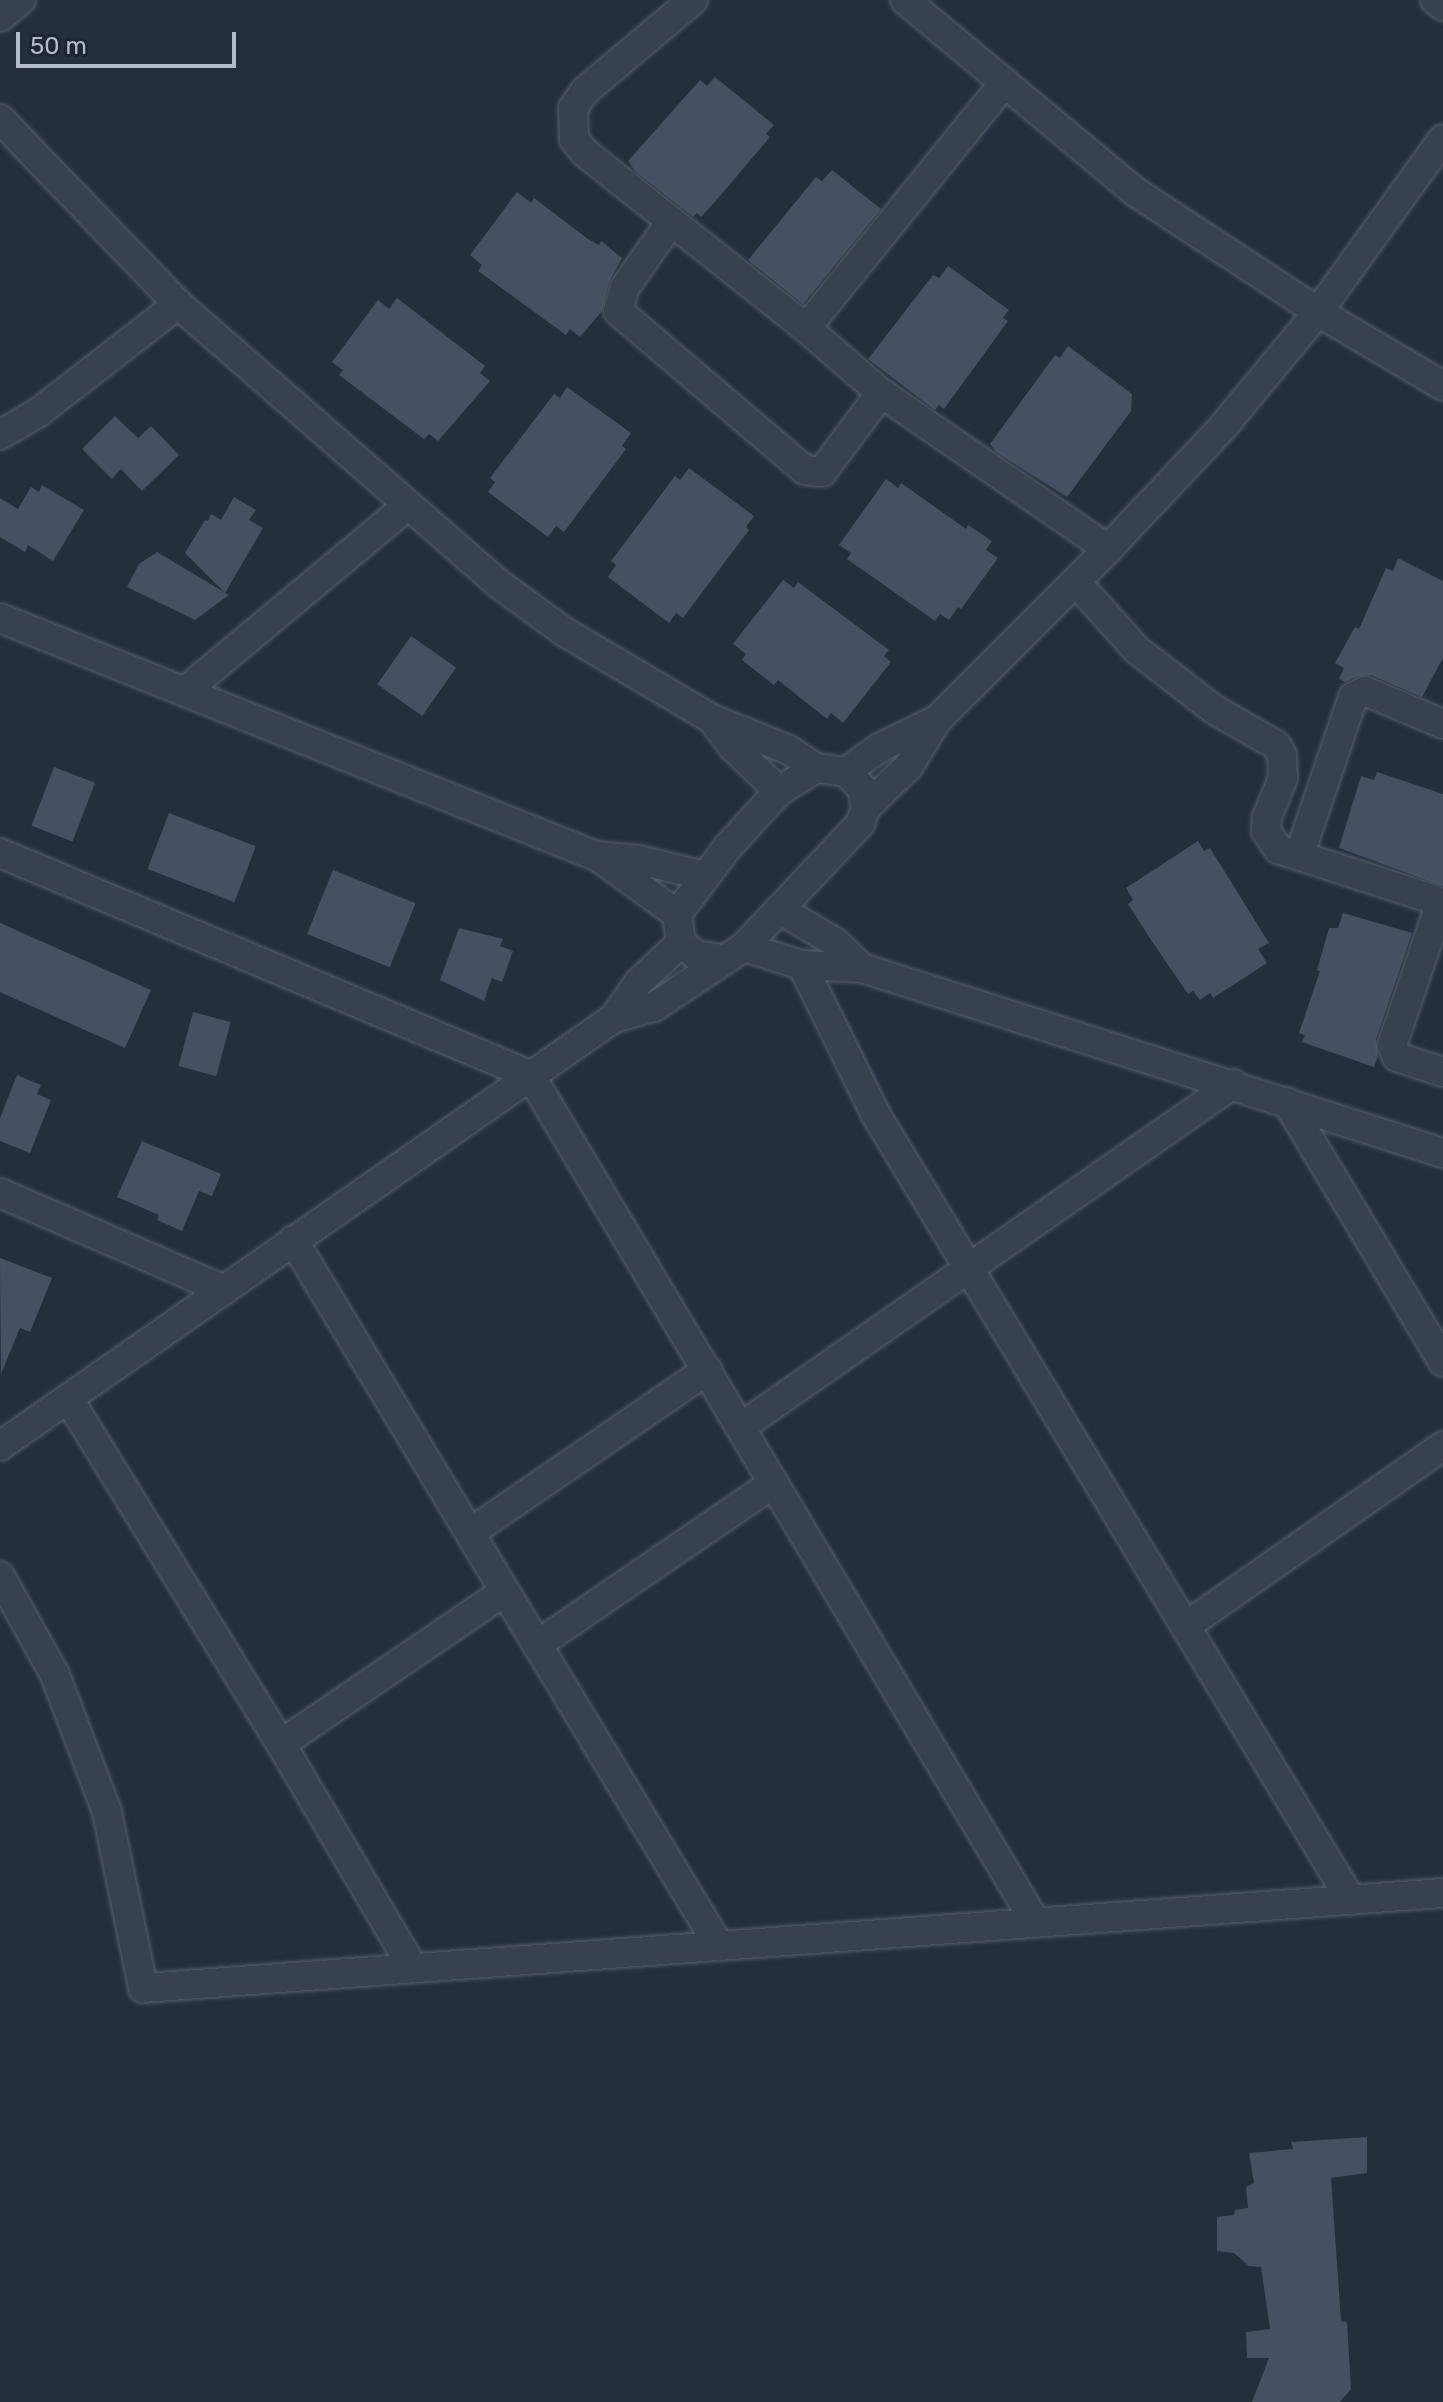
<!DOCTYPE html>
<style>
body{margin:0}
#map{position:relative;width:1443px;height:2402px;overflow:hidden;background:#242f3e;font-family:Rubik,sans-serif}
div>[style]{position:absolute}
.building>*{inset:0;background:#455162;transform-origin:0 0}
.roads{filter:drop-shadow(0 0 2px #565f6c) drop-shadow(0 0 2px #565f6c)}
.street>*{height:28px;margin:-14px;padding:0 14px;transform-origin:14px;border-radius:14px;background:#38414e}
span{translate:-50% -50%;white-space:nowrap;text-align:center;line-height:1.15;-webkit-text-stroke:7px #1d2633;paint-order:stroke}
.scale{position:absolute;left:16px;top:32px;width:220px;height:36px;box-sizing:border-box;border:4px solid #b4bcc9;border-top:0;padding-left:10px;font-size:24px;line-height:28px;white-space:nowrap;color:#b4bcc9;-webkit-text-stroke:6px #1d2633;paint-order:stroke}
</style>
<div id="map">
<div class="building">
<div style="clip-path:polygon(715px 77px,774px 125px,766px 134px,770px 137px,720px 196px,701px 217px,697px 213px,693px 217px,635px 171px,628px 161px,700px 80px,707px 86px)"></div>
<div style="clip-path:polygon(832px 170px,881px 209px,803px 304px,748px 260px,816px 177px,822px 181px)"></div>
<div style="clip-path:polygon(517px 192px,531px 203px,534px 198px,588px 239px,599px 245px,601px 241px,622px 258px,609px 282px,602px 311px,580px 337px,570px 329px,566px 335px,478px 271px,482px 265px,470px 255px)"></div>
<div style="clip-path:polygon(948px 266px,1009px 310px,1003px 318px,1008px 321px,944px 409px,939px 405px,935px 410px,868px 359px,933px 275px,939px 278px)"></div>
<div style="clip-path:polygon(397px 298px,485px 366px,480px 373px,490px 381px,438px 441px,429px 434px,424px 439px,339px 375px,343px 370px,332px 362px,378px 300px,389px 309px)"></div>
<div style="clip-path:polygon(1068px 346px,1132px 394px,1131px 411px,1067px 497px,996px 452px,990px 444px,1055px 355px,1060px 358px)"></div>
<div style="clip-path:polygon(567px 387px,631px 433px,622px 446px,626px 449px,564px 532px,556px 526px,548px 537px,488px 492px,495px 482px,490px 478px,554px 394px,560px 398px)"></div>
<div style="clip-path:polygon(115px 416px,138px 438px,151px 426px,179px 455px,142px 491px,121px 469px,112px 479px,82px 449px)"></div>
<div style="clip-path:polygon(689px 468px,754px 516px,746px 527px,749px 530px,683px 618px,676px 613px,669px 623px,608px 577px,616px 565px,611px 561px,675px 476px,680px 480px)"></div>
<div style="clip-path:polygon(886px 479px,898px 488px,901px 483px,966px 529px,968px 525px,992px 541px,986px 550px,998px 558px,961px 609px,958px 607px,949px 620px,940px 614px,935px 621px,847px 559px,851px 553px,839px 545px)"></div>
<div style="clip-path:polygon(42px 485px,84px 510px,53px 561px,28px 545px,25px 552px,0 537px,0 498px,18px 509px,31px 487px,39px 492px)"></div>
<div style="clip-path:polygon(234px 497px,256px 510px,249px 520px,263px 528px,225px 593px,229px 595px,195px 620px,127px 587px,139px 564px,157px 552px,224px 592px,185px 553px,205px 520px,208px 521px,211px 514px,221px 520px)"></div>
<div style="clip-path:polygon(1398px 558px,1443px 581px,1443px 658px,1422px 697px,1371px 675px,1358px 676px,1345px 682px,1339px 679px,1344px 668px,1335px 663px,1355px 627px,1359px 629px,1386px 568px,1393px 571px)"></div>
<div style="clip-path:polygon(783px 580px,794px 588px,798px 582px,889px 650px,884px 656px,891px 662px,843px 723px,831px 713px,827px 719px,778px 680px,774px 685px,742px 660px,746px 654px,733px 644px)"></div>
<div style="left:411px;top:636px;width:55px;height:59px;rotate:35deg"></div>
<div style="left:54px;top:767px;width:44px;height:63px;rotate:21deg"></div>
<div style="clip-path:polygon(1377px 772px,1443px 794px,1443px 886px,1339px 848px,1361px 776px,1374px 780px)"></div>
<div style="left:169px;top:813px;width:93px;height:60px;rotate:21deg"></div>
<div style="clip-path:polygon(1198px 841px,1204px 851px,1210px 848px,1269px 943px,1258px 949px,1267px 963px,1213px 998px,1210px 993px,1200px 1000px,1193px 991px,1188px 994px,1151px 940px,1128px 904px,1133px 900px,1126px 888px)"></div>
<div style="left:333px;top:870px;width:89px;height:69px;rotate:22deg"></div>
<div style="clip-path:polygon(1343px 913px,1412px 933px,1376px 1039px,1378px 1056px,1374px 1067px,1302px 1042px,1305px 1035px,1299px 1033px,1320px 971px,1317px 970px,1329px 928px,1338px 928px)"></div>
<div style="clip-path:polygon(0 923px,151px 990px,125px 1048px,0 992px)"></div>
<div style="clip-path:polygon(459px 928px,503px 939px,500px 946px,513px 951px,502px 982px,492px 978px,484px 1001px,440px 980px)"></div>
<div style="left:193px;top:1012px;width:39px;height:56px;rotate:15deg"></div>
<div style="clip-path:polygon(17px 1075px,41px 1085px,37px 1094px,51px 1100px,30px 1153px,0 1141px,0 1118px)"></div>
<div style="clip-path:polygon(142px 1141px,221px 1174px,212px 1196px,199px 1191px,182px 1231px,157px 1220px,159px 1215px,117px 1197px)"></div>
<div style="clip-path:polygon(0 1258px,52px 1278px,30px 1332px,20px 1328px,1px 1374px)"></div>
<div style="clip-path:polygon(1367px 2137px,1367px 2173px,1331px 2178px,1341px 2321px,1347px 2322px,1351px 2389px,1340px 2402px,1252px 2402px,1269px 2358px,1247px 2358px,1246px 2332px,1270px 2329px,1261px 2267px,1249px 2266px,1234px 2253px,1217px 2251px,1217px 2217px,1234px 2215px,1235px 2210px,1248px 2208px,1246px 2187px,1254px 2183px,1249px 2153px,1293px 2149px,1291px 2142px)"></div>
</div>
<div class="roads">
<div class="street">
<div style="left:693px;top:0;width:141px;rotate:139.9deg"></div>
<div style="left:585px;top:91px;width:21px;rotate:125deg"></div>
<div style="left:573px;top:108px;width:31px;rotate:88deg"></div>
<div style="left:574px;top:139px;width:16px;rotate:52deg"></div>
<div style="left:584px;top:152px;width:283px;rotate:38.4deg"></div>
<div style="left:806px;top:328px;width:316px;rotate:-51deg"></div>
<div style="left:905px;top:0;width:302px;rotate:39.8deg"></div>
<div style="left:1137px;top:193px;width:217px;rotate:33.3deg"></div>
<div style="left:1318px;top:312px;width:145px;rotate:30.6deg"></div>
<div style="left:1435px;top:0;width:10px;rotate:37deg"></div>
<div style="left:0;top:17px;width:27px;rotate:-39deg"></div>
<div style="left:0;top:119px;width:257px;rotate:46.1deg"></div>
<div style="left:178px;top:304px;width:426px;rotate:41.1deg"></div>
<div style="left:499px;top:584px;width:79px;rotate:36.3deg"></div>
<div style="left:563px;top:631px;width:173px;rotate:30.6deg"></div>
<div style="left:712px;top:719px;width:83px;rotate:21.9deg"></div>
<div style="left:789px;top:750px;width:32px;rotate:34deg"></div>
<div style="left:671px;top:222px;width:80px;rotate:125.3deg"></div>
<div style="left:625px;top:287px;width:25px;rotate:106deg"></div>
<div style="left:618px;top:311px;width:245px;rotate:40.4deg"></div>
<div style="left:805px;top:470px;width:17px;rotate:7deg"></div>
<div style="left:822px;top:472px;width:99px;rotate:-53.2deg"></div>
<div style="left:806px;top:328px;width:99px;rotate:40.9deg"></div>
<div style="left:881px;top:393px;width:275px;rotate:34.5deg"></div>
<div style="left:0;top:435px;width:45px;rotate:-30.5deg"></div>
<div style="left:39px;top:412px;width:176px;rotate:-37.8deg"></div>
<div style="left:1076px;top:582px;width:91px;rotate:48.1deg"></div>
<div style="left:1137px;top:650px;width:98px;rotate:37.6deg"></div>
<div style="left:1215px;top:710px;width:70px;rotate:29.8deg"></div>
<div style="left:1276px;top:745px;width:12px;rotate:59deg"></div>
<div style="left:1282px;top:755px;width:23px;rotate:88deg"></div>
<div style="left:1283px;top:778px;width:42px;rotate:112.3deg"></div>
<div style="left:1267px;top:817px;width:14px;rotate:94deg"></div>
<div style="left:1266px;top:831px;width:22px;rotate:56deg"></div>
<div style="left:1278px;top:849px;width:163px;rotate:17.9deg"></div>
<div style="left:1433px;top:899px;width:14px;rotate:45deg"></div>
<div style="left:0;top:618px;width:642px;rotate:21.77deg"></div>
<div style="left:596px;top:856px;width:43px;rotate:5.3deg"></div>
<div style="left:639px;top:860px;width:68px;rotate:13.6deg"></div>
<div style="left:185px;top:691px;width:288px;rotate:-39.8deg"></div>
<div style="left:712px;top:719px;width:34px;rotate:53deg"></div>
<div style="left:732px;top:746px;width:65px;rotate:43.8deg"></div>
<div style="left:846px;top:772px;width:41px;rotate:-36deg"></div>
<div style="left:879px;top:748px;width:64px;rotate:-25.8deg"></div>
<div style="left:866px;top:807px;width:58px;rotate:-43.6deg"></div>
<div style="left:908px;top:767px;width:55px;rotate:-58.3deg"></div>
<div style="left:937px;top:720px;width:242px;rotate:-45deg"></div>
<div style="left:1108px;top:549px;width:166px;rotate:-46.7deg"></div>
<div style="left:1222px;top:428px;width:151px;rotate:-50.4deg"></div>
<div style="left:1318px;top:312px;width:213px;rotate:-54.2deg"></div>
<div style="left:0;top:853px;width:575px;rotate:22.73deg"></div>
<div style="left:530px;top:1075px;width:987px;rotate:59.18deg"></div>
<div style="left:597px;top:856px;width:99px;rotate:35.9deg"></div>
<div style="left:1299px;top:856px;width:168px;rotate:-71.2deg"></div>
<div style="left:1353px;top:697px;width:13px;rotate:-27deg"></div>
<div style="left:1365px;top:691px;width:85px;rotate:22.9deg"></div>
<div style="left:1440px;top:905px;width:148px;rotate:108.9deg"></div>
<div style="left:1392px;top:1045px;width:13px;rotate:67deg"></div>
<div style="left:1397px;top:1057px;width:48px;rotate:18.1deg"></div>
<div style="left:779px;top:909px;width:66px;rotate:30.8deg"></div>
<div style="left:836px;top:943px;width:36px;rotate:44deg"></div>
<div style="left:744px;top:947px;width:61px;rotate:17.2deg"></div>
<div style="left:802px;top:965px;width:60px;rotate:2.9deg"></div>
<div style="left:862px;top:968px;width:610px;rotate:17.66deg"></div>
<div style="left:802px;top:965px;width:167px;rotate:63.7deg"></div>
<div style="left:876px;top:1115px;width:918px;rotate:58.82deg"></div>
<div style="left:614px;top:1018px;width:44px;rotate:-55.2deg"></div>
<div style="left:639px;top:982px;width:57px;rotate:-42.9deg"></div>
<div style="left:1287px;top:1102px;width:303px;rotate:59deg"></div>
<div style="left:0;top:1193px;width:244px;rotate:23.4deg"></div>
<div style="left:293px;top:1240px;width:825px;rotate:58.89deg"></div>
<div style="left:68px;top:1398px;width:406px;rotate:58.4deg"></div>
<div style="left:281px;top:1744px;width:260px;rotate:59.5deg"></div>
<div style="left:741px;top:1427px;width:600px;rotate:-34.88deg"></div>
<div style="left:0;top:1446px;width:748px;rotate:-34.88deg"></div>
<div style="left:614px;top:1018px;width:41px;rotate:-15.4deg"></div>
<div style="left:654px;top:1007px;width:108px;rotate:-33.7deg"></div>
<div style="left:744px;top:947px;width:169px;rotate:-46.7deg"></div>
<div style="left:860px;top:824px;width:18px;rotate:-71deg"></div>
<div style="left:866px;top:807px;width:19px;rotate:-102deg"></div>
<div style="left:862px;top:788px;width:23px;rotate:-135deg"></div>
<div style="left:846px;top:772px;width:30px;rotate:-172deg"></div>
<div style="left:816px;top:768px;width:44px;rotate:148.1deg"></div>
<div style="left:779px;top:791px;width:77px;rotate:132.4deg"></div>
<div style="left:727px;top:848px;width:83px;rotate:127.1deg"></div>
<div style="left:677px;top:914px;width:29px;rotate:82deg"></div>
<div style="left:681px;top:943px;width:19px;rotate:39deg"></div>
<div style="left:696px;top:955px;width:25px;rotate:9deg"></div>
<div style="left:470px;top:1533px;width:288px;rotate:-34.5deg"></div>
<div style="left:0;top:1576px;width:113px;rotate:60.9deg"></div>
<div style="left:55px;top:1675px;width:147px;rotate:69.2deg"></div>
<div style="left:107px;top:1812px;width:180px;rotate:78.4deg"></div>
<div style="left:143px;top:1988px;width:1303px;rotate:-4.18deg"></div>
<div style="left:1186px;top:1626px;width:314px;rotate:-35deg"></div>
<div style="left:537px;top:1645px;width:287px;rotate:-34.4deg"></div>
<div style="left:281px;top:1744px;width:271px;rotate:-34.3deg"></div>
</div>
</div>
<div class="scale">50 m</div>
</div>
